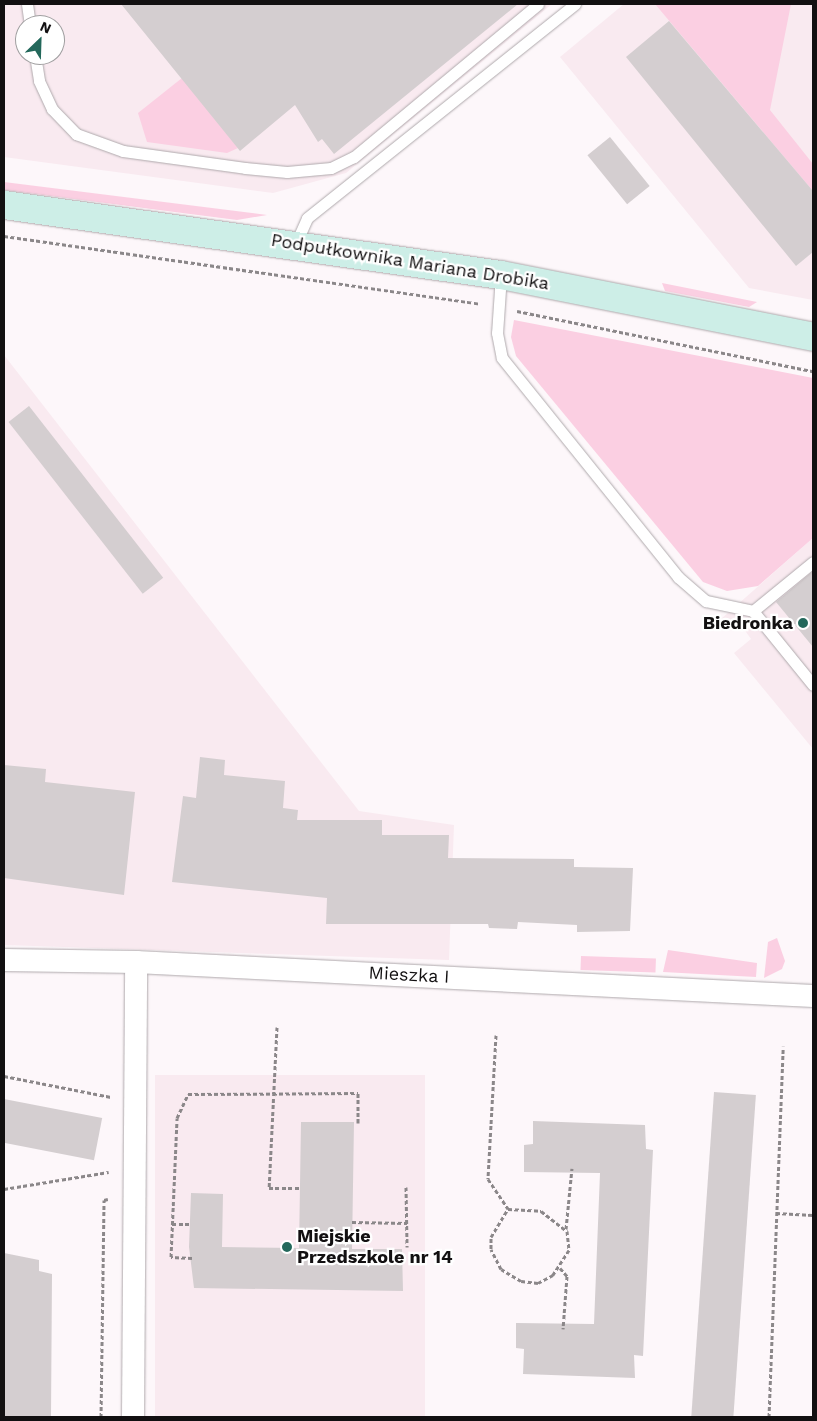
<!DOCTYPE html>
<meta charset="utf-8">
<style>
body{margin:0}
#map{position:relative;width:817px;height:1421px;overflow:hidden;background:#fdf7fa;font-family:"Work Sans",sans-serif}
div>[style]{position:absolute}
.built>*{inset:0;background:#f9eaf0;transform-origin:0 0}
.green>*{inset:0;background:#fbcfe2;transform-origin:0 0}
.building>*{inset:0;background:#d4ced0;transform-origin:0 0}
.path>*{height:3px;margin-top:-1.5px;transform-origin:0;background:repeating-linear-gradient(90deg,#8b8789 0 4px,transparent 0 6.5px)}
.roads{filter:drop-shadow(0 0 1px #afa9ac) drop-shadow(0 0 1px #afa9ac)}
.service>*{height:11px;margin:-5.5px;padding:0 5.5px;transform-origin:5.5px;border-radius:5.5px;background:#fff}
.minor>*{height:22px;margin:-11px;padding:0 11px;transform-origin:11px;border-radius:11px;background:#fff}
.secondary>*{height:28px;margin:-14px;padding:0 14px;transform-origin:14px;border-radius:14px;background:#cdeee7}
.dots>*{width:14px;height:14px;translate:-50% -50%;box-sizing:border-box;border:2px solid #fff;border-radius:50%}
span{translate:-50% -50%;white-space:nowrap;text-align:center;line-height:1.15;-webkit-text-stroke:4.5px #fff;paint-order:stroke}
.street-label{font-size:18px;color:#121011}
.poi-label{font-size:18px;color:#121011;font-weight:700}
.right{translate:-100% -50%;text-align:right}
.left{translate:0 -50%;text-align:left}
.frame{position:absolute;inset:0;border:5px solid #121011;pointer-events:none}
.north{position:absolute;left:15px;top:15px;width:50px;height:50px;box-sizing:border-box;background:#fff;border:1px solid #a09fa0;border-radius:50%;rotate:24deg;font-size:14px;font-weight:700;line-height:20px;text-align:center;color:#121011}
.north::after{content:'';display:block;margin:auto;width:18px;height:22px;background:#23685b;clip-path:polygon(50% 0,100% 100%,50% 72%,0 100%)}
</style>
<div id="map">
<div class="built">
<div style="clip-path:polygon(evenodd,4px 4px,552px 4px,346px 173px,273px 193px,4px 157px,4px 4px,25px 25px,55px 25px,55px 55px,25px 55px,25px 25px)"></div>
<div style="clip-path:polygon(624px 4px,813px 4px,813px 300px,749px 288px,560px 57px)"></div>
<div style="clip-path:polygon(4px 355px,359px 811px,454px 825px,449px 960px,4px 945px)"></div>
<div style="clip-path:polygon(813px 538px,813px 749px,734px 653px,751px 639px,741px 625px,721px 619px)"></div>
<div style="left:155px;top:1075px;width:270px;height:342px"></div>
</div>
<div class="green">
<div style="clip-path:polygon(655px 4px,791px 4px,770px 110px,813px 164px,813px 191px)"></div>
<div style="clip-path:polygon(182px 78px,238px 148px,227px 153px,147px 142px,138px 113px)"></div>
<div style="clip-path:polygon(4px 182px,267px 215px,237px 220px,4px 190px)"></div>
<div style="clip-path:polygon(662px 283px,757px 302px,749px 307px,665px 291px)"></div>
<div style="clip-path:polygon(514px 320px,813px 378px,813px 538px,758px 586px,727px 591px,703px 582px,516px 356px,511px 337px)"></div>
<div style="clip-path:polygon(777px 938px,785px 961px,782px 969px,764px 978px,768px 942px)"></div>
<div style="clip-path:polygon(668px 950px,757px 963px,756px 977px,663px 972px)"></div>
<div style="left:581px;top:956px;width:75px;height:14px;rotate:2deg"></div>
</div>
<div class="building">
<div style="clip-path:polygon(121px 4px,518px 4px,334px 154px,322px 139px,318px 142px,295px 105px,240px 151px)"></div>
<div style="clip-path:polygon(669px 21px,813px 191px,813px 252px,796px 266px,626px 57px)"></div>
<div style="left:610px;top:137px;width:63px;height:29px;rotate:51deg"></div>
<div style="left:29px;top:406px;width:218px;height:26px;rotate:52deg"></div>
<div style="clip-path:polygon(813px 571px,813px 647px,776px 602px)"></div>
<div style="clip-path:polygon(200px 757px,225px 760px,224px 775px,285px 781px,283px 808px,298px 810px,297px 820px,382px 820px,382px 835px,449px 835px,448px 858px,574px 859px,574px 867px,633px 868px,630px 931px,577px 932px,577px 925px,518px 922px,517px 929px,489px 928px,488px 924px,326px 924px,327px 898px,172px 882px,183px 796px,196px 798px)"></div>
<div style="clip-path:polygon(4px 765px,46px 769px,45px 782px,135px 792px,124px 895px,4px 878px)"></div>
<div style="left:714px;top:1092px;width:42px;height:325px;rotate:4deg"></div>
<div style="left:4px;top:1099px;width:100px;height:43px;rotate:11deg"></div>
<div style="clip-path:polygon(533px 1121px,645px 1125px,646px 1149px,653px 1150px,643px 1356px,634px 1355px,635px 1378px,523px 1374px,524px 1349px,516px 1348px,516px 1323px,594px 1324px,600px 1173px,524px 1172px,524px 1145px,533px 1144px)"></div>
<div style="clip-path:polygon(301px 1122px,354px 1122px,352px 1249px,402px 1249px,403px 1291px,194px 1288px,189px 1247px,191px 1193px,223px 1194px,222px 1247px,299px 1248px)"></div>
<div style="clip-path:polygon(4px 1253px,39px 1260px,39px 1271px,52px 1274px,51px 1417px,4px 1417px)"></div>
</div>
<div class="path">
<div style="left:4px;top:236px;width:480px;rotate:8.1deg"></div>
<div style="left:517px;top:311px;width:302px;rotate:11.5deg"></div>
<div style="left:277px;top:1027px;width:161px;rotate:92.8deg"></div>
<div style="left:269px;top:1188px;width:31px"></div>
<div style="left:496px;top:1035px;width:144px;rotate:93.2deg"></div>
<div style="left:488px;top:1179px;width:36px;rotate:56deg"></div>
<div style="left:508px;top:1209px;width:33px;rotate:3deg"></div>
<div style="left:541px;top:1211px;width:33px;rotate:38deg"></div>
<div style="left:567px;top:1231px;width:19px;rotate:84deg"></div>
<div style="left:569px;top:1250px;width:30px;rotate:123deg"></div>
<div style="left:553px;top:1275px;width:17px;rotate:152deg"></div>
<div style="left:538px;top:1283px;width:17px;rotate:-173deg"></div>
<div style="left:521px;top:1281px;width:23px;rotate:-149deg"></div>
<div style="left:501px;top:1269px;width:22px;rotate:-117deg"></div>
<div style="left:491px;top:1249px;width:12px;rotate:-90deg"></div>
<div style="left:491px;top:1237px;width:33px;rotate:-59deg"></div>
<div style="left:4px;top:1076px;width:109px;rotate:11.1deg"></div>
<div style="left:406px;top:1187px;width:60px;rotate:89deg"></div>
<div style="left:4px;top:1189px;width:106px;rotate:-9.2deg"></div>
<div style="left:776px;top:1213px;width:37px;rotate:3deg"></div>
<div style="left:352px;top:1222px;width:55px;rotate:1deg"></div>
<div style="left:172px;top:1224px;width:18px"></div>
<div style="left:566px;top:1229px;width:61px;rotate:-84.4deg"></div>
<div style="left:192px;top:1258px;width:21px;rotate:-177deg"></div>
<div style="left:171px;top:1257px;width:139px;rotate:-87.5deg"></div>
<div style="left:177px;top:1118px;width:26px;rotate:-65deg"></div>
<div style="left:188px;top:1094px;width:170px;rotate:-0.3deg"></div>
<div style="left:358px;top:1093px;width:30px;rotate:90deg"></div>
<div style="left:560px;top:1268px;width:11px;rotate:49deg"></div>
<div style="left:567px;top:1276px;width:53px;rotate:94.3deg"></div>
<div style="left:101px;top:1417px;width:217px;rotate:-89.2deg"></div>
<div style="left:104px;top:1200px;width:4px;rotate:-14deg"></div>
<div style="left:769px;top:1417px;width:371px;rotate:-87.8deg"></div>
</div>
<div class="roads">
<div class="service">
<div style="left:27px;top:4px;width:21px;rotate:82deg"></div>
<div style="left:35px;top:55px;width:26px;rotate:81deg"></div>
<div style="left:39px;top:81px;width:31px;rotate:65deg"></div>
<div style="left:52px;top:109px;width:35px;rotate:46deg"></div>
<div style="left:76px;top:134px;width:50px;rotate:19.9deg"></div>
<div style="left:123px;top:151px;width:123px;rotate:7.9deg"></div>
<div style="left:245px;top:168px;width:42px;rotate:5.4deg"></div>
<div style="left:287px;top:172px;width:44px;rotate:-5.2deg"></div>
<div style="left:331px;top:168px;width:25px;rotate:-26deg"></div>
<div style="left:354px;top:157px;width:239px;rotate:-39.7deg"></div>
<div style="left:296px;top:243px;width:27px;rotate:-66deg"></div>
<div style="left:307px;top:218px;width:343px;rotate:-38.6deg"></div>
<div style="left:501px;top:275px;width:58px;rotate:93.9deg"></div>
<div style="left:497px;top:333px;width:25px;rotate:79deg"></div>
<div style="left:502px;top:358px;width:281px;rotate:51.2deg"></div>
<div style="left:678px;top:577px;width:37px;rotate:41deg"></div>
<div style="left:706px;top:601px;width:48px;rotate:12deg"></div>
<div style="left:753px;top:611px;width:95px;rotate:51deg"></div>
<div style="left:753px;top:611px;width:77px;rotate:-39.2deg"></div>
</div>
<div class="minor">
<div style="left:4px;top:960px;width:132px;rotate:0.9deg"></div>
<div style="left:136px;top:962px;width:678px;rotate:2.88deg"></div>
<div style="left:133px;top:1417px;width:455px;rotate:-89.6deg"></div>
</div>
<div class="secondary">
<div style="left:4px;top:205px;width:502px;rotate:8.02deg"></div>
<div style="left:501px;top:275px;width:318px;rotate:11.2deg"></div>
</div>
</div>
<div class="dots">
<div style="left:803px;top:623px;background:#23685b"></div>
<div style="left:287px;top:1247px;background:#23685b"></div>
</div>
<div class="street-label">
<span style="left:410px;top:262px;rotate:9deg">Podpułkownika Mariana Drobika</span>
<span style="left:409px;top:975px;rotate:3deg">Mieszka I</span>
</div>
<div class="poi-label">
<span class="right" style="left:793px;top:623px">Biedronka</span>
<span class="left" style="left:297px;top:1247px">Miejskie<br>Przedszkole nr 14</span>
</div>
<div class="frame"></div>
<div class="north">N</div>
</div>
